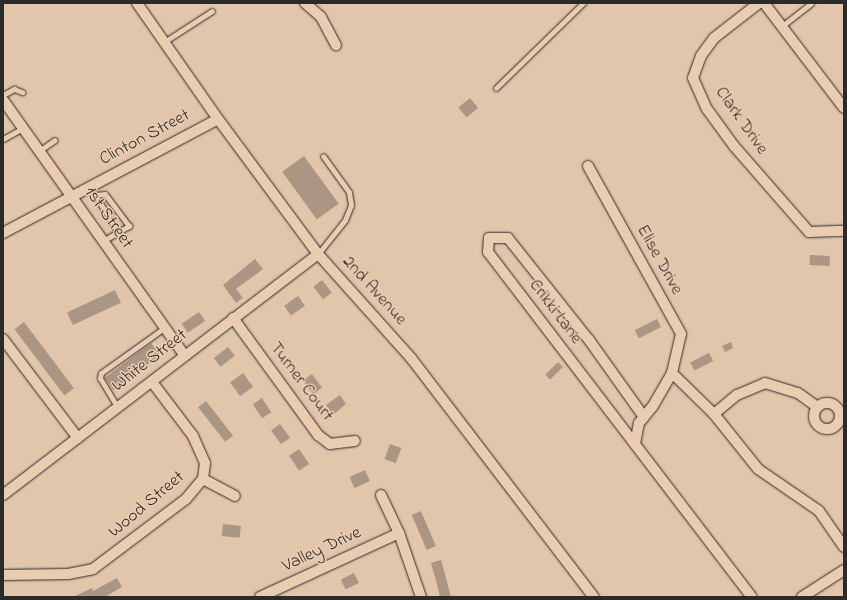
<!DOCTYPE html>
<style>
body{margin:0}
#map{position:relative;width:847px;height:600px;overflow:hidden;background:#e2c6ab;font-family:"Indie Flower",sans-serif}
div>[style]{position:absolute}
.building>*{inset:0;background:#aa9683;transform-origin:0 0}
.roads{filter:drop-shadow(0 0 1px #2b2b2b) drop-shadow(0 0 1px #2b2b2b)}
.service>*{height:5px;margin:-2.5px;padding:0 2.5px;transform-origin:2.5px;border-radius:2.5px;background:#eaccb0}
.minor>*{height:10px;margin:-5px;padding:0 5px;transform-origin:5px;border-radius:5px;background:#eaccb0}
.minor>.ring{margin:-5px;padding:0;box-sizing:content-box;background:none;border:10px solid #eaccb0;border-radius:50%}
span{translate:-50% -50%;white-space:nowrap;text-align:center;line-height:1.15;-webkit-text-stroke:3px #eaccb0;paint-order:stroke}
.street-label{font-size:18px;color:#2b2b2b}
.frame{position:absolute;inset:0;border:4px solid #2b2b2b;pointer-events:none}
</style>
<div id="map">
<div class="building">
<div style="left:470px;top:98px;width:13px;height:15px;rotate:51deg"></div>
<div style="left:304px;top:156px;width:59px;height:27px;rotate:54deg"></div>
<div style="left:810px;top:255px;width:20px;height:10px;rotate:3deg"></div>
<div style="clip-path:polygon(255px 259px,263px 269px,236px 289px,243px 298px,236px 303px,223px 285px)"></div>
<div style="left:322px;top:280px;width:16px;height:11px;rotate:52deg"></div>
<div style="left:115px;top:290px;width:14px;height:53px;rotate:65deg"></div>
<div style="left:298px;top:296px;width:12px;height:17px;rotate:55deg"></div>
<div style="left:199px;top:312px;width:11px;height:21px;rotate:56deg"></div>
<div style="left:657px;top:319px;width:9px;height:25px;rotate:63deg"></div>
<div style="left:24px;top:322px;width:83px;height:12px;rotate:53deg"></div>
<div style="clip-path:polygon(731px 342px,733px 348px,725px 352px,722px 346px)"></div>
<div style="left:151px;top:343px;width:15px;height:58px;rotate:53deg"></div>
<div style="left:228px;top:347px;width:11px;height:18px;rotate:52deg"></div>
<div style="left:709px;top:353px;width:9px;height:21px;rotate:63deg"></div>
<div style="left:558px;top:362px;width:7px;height:18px;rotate:45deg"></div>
<div style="left:243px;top:373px;width:17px;height:16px;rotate:54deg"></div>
<div style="left:312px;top:374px;width:17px;height:11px;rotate:54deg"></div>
<div style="clip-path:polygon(340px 395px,346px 404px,333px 415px,326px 405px)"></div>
<div style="left:262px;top:398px;width:17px;height:11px;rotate:57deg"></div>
<div style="left:206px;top:401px;width:44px;height:10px;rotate:52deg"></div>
<div style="left:280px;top:424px;width:17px;height:11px;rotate:54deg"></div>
<div style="left:390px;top:444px;width:12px;height:16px;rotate:20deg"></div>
<div style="left:299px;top:449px;width:18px;height:12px;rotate:56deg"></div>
<div style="left:365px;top:470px;width:12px;height:17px;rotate:66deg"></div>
<div style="left:421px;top:511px;width:38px;height:10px;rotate:67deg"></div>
<div style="left:223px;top:524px;width:18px;height:12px;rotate:6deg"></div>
<div style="clip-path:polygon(441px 560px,445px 574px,451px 597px,440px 597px,438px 588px,431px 563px)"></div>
<div style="left:354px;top:573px;width:11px;height:15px;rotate:63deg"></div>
<div style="clip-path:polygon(117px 578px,122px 587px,105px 597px,73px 597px,92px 588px,93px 591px)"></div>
</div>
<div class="roads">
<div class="service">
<div style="left:782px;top:26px;width:37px;rotate:-38deg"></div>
<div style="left:164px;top:42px;width:57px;rotate:-32.9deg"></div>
<div style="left:496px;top:88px;width:122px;rotate:-44.3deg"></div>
<div style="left:3px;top:95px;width:13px;rotate:-29deg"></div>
<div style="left:14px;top:89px;width:9px;rotate:21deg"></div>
<div style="left:3px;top:139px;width:23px;rotate:-29deg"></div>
<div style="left:39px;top:151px;width:19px;rotate:-35deg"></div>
<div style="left:103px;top:241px;width:17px;rotate:-31deg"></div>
<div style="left:118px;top:232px;width:13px;rotate:-29deg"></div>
<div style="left:129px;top:226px;width:40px;rotate:-127deg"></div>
<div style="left:105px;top:194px;width:10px;rotate:174deg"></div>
<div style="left:95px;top:195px;width:44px;rotate:58.1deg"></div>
<div style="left:318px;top:254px;width:43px;rotate:-51.5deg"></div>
<div style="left:345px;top:220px;width:16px;rotate:-68deg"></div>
<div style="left:351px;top:205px;width:13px;rotate:-99deg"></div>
<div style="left:349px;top:192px;width:44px;rotate:-125.8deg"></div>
<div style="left:118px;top:408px;width:35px;rotate:-121deg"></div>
<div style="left:100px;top:378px;width:5px;rotate:-79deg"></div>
<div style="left:101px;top:373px;width:77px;rotate:-35.5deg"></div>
</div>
<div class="minor">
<div style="left:137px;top:3px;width:141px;rotate:55.1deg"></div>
<div style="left:218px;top:119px;width:168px;rotate:53.5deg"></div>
<div style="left:318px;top:254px;width:140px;rotate:48.2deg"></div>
<div style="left:411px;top:358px;width:301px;rotate:52.6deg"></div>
<div style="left:305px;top:3px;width:21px;rotate:41deg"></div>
<div style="left:321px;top:17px;width:32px;rotate:62deg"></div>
<div style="left:759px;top:3px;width:57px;rotate:142.1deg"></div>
<div style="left:714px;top:38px;width:22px;rotate:126deg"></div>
<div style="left:701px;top:56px;width:23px;rotate:110deg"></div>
<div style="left:693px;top:78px;width:34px;rotate:66deg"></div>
<div style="left:707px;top:109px;width:46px;rotate:53.9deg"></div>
<div style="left:734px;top:146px;width:114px;rotate:48.9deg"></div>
<div style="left:809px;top:232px;width:35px;rotate:-2deg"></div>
<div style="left:764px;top:3px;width:132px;rotate:52.7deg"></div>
<div style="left:3px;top:100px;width:313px;rotate:54.6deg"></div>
<div style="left:588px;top:166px;width:192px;rotate:61deg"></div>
<div style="left:681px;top:334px;width:40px;rotate:103deg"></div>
<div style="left:672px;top:373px;width:39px;rotate:120deg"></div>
<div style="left:652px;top:407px;width:21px;rotate:129deg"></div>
<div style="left:639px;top:423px;width:21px;rotate:101deg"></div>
<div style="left:3px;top:233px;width:243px;rotate:-27.9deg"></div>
<div style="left:233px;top:318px;width:145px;rotate:54deg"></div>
<div style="left:318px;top:435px;width:15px;rotate:37deg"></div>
<div style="left:330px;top:444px;width:25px;rotate:-7deg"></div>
<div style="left:3px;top:339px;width:124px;rotate:52.9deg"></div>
<div style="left:672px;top:373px;width:59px;rotate:44.3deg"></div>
<div style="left:714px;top:414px;width:70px;rotate:51.3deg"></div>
<div style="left:758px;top:469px;width:74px;rotate:34.5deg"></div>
<div style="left:819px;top:511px;width:44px;rotate:55.2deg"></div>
<div class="ring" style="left:814px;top:403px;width:16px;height:16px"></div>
<div style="left:714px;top:414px;width:30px;rotate:-40deg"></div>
<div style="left:737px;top:395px;width:30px;rotate:-23deg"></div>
<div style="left:765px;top:383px;width:34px;rotate:17deg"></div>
<div style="left:798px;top:393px;width:24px;rotate:36deg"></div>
<div style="left:644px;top:417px;width:95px;rotate:-125.5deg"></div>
<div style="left:589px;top:340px;width:130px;rotate:-128.5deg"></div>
<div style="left:508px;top:238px;width:19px;rotate:180deg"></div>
<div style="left:489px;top:238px;width:14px;rotate:94deg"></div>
<div style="left:488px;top:252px;width:434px;rotate:52.6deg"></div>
<div style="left:203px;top:479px;width:36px;rotate:28deg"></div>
<div style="left:3px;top:495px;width:397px;rotate:-37.4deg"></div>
<div style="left:381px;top:495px;width:42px;rotate:64.7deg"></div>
<div style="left:399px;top:533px;width:68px;rotate:71deg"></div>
<div style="left:3px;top:575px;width:65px;rotate:-0.9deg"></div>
<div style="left:68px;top:574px;width:25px;rotate:-11deg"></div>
<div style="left:93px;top:569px;width:116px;rotate:-37deg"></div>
<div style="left:186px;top:499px;width:26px;rotate:-50deg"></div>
<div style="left:203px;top:479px;width:16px;rotate:-83deg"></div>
<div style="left:205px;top:463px;width:30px;rotate:-114deg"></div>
<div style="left:193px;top:436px;width:68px;rotate:-127.2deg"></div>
<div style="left:260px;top:597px;width:153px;rotate:-24.7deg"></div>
<div style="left:802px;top:597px;width:50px;rotate:-32.7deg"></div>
</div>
</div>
<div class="street-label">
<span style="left:741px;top:121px;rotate:55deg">Clark Drive</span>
<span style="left:145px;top:138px;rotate:-28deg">Clinton Street</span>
<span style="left:108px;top:218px;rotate:55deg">1st Street</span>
<span style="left:659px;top:260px;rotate:61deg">Elise Drive</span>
<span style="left:374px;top:291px;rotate:48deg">2nd Avenue</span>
<span style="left:555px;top:312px;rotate:53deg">Crikki Lane</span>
<span style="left:150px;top:361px;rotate:-38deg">White Street</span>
<span style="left:301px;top:382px;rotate:53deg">Turner Court</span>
<span style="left:147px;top:505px;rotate:-40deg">Wood Street</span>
<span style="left:322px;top:550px;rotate:-25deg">Valley Drive</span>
</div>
<div class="frame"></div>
</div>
